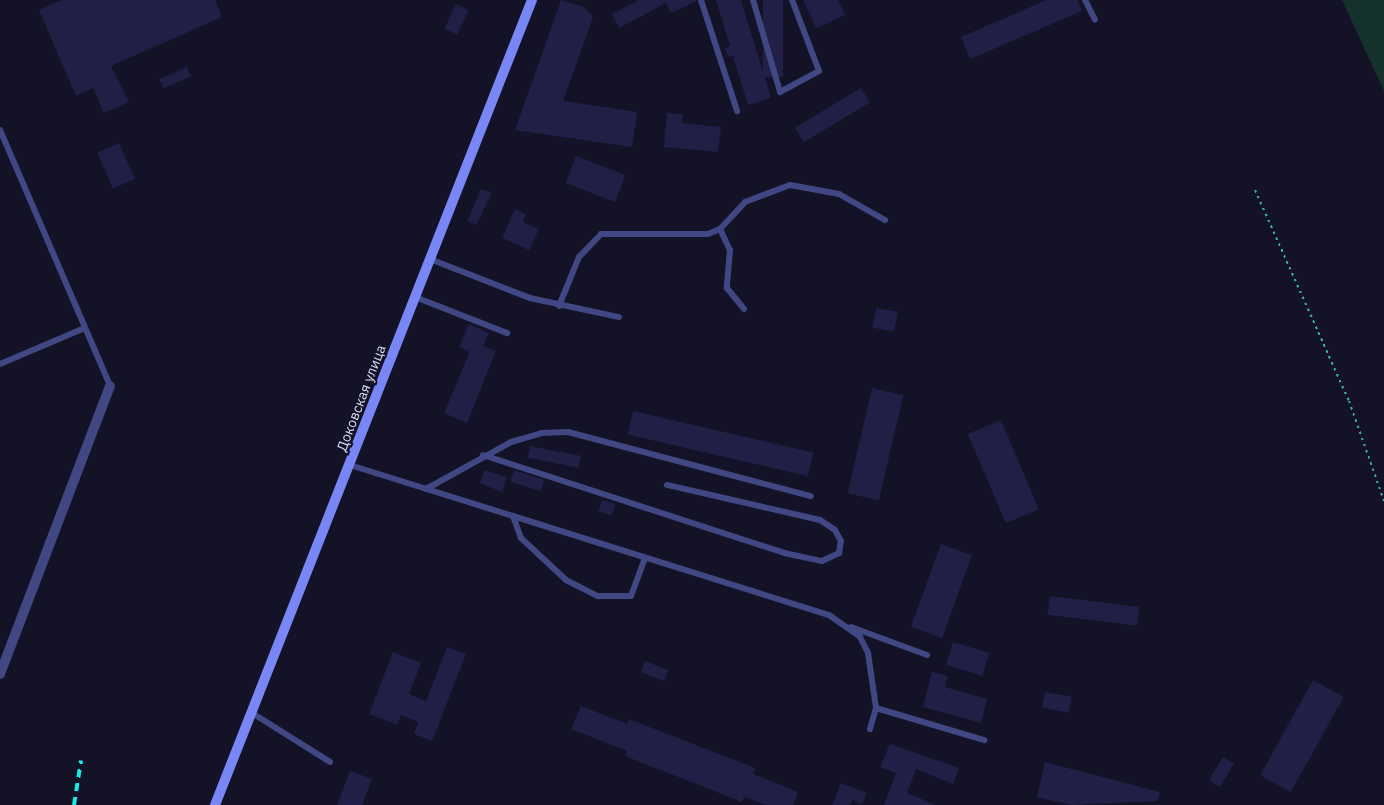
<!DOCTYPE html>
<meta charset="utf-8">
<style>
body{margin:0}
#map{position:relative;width:1384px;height:805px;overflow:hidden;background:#131227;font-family:"IBM Plex Sans",sans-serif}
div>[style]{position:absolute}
.green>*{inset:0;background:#15312c}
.building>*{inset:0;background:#221f47;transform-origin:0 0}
.path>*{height:2px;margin-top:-1px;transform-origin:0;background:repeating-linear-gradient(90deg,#3ab19b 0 2.5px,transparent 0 6.5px)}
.lane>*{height:6px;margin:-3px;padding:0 3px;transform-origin:3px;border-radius:3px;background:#414782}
.street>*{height:10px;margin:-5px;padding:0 5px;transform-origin:5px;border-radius:5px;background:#414782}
.secondary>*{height:10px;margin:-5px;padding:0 5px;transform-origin:5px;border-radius:5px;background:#7986f5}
.rail>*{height:4px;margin-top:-2px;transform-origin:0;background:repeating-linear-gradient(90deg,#16ede7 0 8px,transparent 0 14px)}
span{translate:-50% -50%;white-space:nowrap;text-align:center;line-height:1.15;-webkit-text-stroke:4px #131227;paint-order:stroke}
.street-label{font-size:14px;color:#dbdbfc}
</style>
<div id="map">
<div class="green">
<div style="clip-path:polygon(1342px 0,1384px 0,1384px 91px)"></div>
</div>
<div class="building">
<div style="clip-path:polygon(62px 0,215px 0,222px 17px,111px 66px,129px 102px,104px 113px,93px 88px,76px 96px,39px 10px)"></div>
<div style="clip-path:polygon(561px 0,584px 7px,593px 17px,563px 101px,637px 112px,632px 147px,515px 130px)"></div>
<div style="clip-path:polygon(639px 0,696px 0,696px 1px,671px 13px,666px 3px,619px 28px,612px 14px)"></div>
<div style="clip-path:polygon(716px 0,741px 0,771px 98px,748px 105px,733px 56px,728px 57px,725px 48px,730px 46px)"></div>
<div style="left:763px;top:0;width:20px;height:77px"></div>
<div style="clip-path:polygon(803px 0,838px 0,845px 15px,816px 28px)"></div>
<div style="clip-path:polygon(1047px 0,1077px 0,1082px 11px,970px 59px,961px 37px)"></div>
<div style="left:456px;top:4px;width:14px;height:27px;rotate:25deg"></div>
<div style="left:187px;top:67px;width:10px;height:30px;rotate:66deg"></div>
<div style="left:861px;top:88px;width:17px;height:77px;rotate:59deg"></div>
<div style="clip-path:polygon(667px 113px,683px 114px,682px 123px,721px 127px,718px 152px,664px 147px)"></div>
<div style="left:119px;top:143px;width:39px;height:24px;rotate:66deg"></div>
<div style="left:576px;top:156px;width:53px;height:29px;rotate:21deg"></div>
<div style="clip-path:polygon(481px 189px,492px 193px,476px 225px,467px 221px)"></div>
<div style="clip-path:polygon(515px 209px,526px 214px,523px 222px,539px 229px,529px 250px,502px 238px)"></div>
<div style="left:876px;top:308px;width:22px;height:20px;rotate:10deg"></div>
<div style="clip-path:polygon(469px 324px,489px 333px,483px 346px,496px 351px,467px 423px,444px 413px,470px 351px,459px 347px)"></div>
<div style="left:872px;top:388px;width:32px;height:108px;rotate:13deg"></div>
<div style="left:633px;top:411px;width:185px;height:24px;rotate:13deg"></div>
<div style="left:1001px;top:420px;width:97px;height:36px;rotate:67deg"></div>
<div style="left:530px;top:446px;width:52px;height:12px;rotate:11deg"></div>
<div style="clip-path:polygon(484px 470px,507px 477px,502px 492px,480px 483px)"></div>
<div style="left:514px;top:470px;width:32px;height:12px;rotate:18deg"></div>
<div style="left:602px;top:500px;width:14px;height:12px;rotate:17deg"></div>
<div style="left:941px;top:544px;width:33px;height:88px;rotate:20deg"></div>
<div style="left:1050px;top:596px;width:90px;height:19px;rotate:7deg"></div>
<div style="left:953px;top:642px;width:38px;height:24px;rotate:17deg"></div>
<div style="clip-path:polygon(447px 647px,466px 654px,432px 741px,414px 734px,418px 722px,401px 715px,397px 725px,369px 714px,393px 652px,421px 663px,409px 694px,426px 701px)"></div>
<div style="left:645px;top:661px;width:25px;height:12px;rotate:21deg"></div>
<div style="clip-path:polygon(932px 672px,948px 676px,945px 687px,987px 699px,981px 723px,923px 707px)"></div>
<div style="left:1313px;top:680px;width:35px;height:109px;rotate:29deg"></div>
<div style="left:1045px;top:692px;width:27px;height:16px;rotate:10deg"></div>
<div style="clip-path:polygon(581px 706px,627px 724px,629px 719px,755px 768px,753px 774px,798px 792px,793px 805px,766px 805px,744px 797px,742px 802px,625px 756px,627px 751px,571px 729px)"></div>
<div style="clip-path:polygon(890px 744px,959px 768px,953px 784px,916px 769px,907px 793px,936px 805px,884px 805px,896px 773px,880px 767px)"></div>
<div style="left:1223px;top:757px;width:13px;height:27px;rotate:32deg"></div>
<div style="clip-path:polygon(1045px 762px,1160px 792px,1157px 801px,1072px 805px,1037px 797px)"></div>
<div style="clip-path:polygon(350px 771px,372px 779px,362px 805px,337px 805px)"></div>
<div style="clip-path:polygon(841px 783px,867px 793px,862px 804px,852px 800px,850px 805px,832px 805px)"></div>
</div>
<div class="path">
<div style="left:1255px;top:190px;width:231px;rotate:66deg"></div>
<div style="left:1349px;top:401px;width:106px;rotate:70.7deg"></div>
</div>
<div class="lane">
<div style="left:701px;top:0;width:117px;rotate:72deg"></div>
<div style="left:753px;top:0;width:96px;rotate:73.6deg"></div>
<div style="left:780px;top:92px;width:44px;rotate:-28.3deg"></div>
<div style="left:819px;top:71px;width:76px;rotate:-110.8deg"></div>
<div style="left:1085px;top:0;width:22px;rotate:63deg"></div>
<div style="left:0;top:130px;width:279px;rotate:66.7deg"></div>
<div style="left:720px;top:229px;width:23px;rotate:65deg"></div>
<div style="left:730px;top:250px;width:38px;rotate:95deg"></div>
<div style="left:727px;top:288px;width:27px;rotate:51deg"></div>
<div style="left:430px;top:259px;width:107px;rotate:21.3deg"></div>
<div style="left:530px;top:298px;width:91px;rotate:12.1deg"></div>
<div style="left:415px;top:297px;width:99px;rotate:21.4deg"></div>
<div style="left:559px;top:306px;width:53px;rotate:-67.8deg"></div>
<div style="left:579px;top:257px;width:32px;rotate:-46deg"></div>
<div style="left:601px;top:234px;width:107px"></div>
<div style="left:708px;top:234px;width:13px;rotate:-23deg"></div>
<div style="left:720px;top:229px;width:37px;rotate:-47deg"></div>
<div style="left:745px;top:202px;width:48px;rotate:-20.7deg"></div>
<div style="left:790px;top:185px;width:50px;rotate:10.4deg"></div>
<div style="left:839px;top:194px;width:53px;rotate:29.5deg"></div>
<div style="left:0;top:364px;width:92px;rotate:-23deg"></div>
<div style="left:483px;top:455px;width:317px;rotate:18deg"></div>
<div style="left:784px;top:553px;width:39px;rotate:12deg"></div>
<div style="left:822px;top:561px;width:19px;rotate:-25deg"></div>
<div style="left:839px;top:553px;width:12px;rotate:-81deg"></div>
<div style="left:841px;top:541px;width:13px;rotate:-119deg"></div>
<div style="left:835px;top:530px;width:18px;rotate:-146deg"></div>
<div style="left:820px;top:520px;width:157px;rotate:-167.1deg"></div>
<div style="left:350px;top:465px;width:502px;rotate:17.39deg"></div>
<div style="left:829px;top:615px;width:38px;rotate:35deg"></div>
<div style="left:860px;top:637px;width:18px;rotate:63deg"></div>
<div style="left:868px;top:653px;width:56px;rotate:81.7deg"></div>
<div style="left:876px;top:708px;width:22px;rotate:106deg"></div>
<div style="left:426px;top:489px;width:97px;rotate:-28.9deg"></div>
<div style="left:511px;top:442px;width:32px;rotate:-16deg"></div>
<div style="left:542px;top:433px;width:26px;rotate:-2deg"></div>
<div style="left:568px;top:432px;width:251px;rotate:14.8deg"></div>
<div style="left:513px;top:516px;width:23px;rotate:70deg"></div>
<div style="left:521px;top:538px;width:62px;rotate:43deg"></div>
<div style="left:566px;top:580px;width:36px;rotate:27deg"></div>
<div style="left:598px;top:596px;width:33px"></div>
<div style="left:631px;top:596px;width:40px;rotate:-69.8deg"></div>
<div style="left:851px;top:627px;width:81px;rotate:20.2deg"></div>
<div style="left:876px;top:708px;width:113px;rotate:16.5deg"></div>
<div style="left:252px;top:713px;width:92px;rotate:32.1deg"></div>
</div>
<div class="street">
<div style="left:0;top:674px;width:308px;rotate:-69.1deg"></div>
</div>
<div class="secondary">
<div style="left:215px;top:805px;width:865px;rotate:-68.51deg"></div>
</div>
<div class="rail">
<div style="left:74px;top:805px;width:45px;rotate:-81deg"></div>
</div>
<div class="street-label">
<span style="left:361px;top:398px;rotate:-69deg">Доковская улица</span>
</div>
</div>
